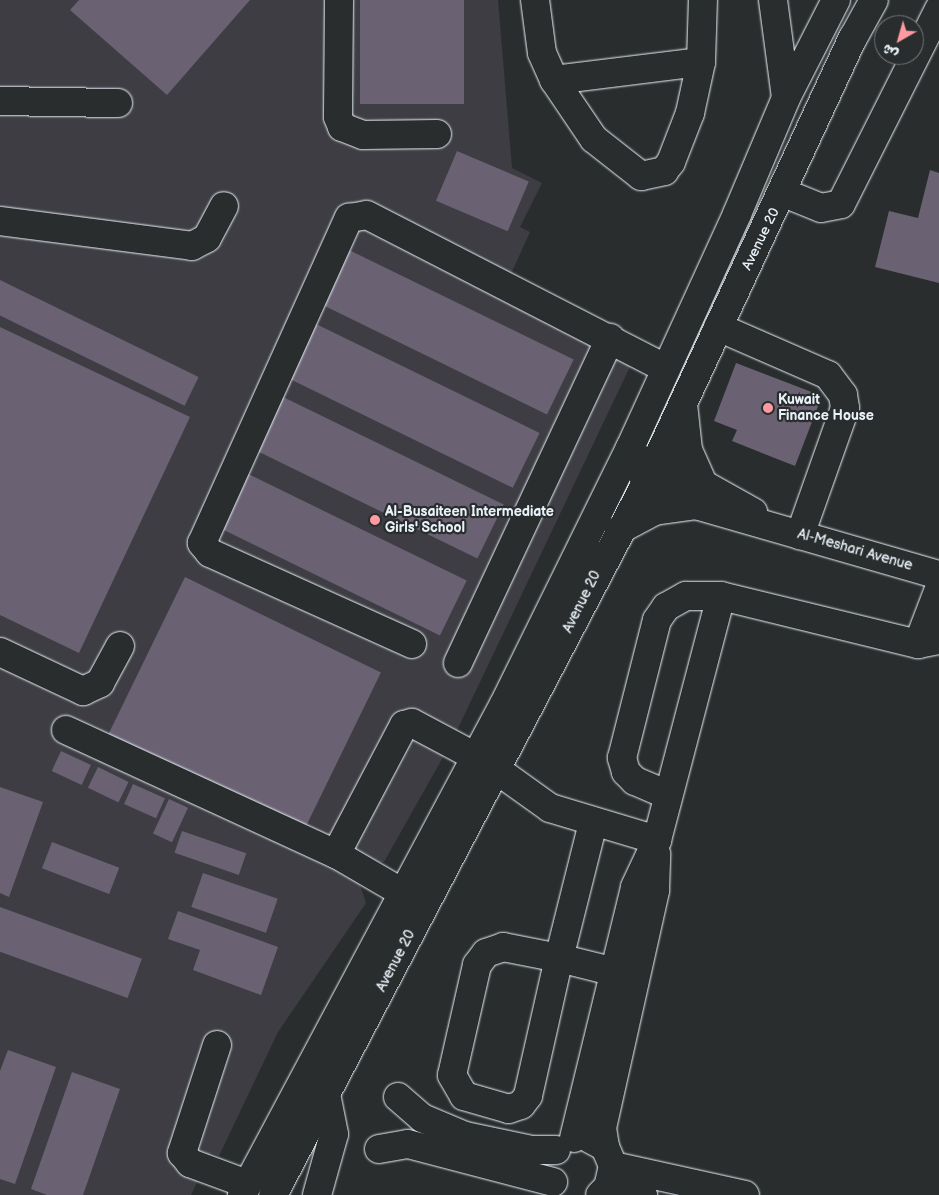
<!DOCTYPE html>
<meta charset="utf-8">
<style>
body{margin:0}
#map{position:relative;width:939px;height:1195px;overflow:hidden;background:#2a2d2e;font-family:"Balsamiq Sans","Playpen Sans Arabic",sans-serif}
div>[style]{position:absolute}
.built>*{inset:0;background:#3d3d43}
.building>*{inset:0;background:#6a6273;transform-origin:0 0}
.roads{filter:drop-shadow(0 0 1px #e8f1f8) drop-shadow(0 0 1px #e8f1f8)}
.minor>*{height:28px;margin:-14px;padding:0 14px;transform-origin:14px;border-radius:14px;background:#2a2d2e}
.major>*{height:28px;margin:-14px;padding:0 14px;transform-origin:14px;border-radius:14px;background:#2a2d2e}
.dots>*{width:14px;height:14px;translate:-50% -50%;box-sizing:border-box;border:2px solid #2a2d2e;border-radius:50%}
span{translate:-50% -50%;white-space:nowrap;text-align:center;line-height:1.15;-webkit-text-stroke:4.5px #2a2d2e;paint-order:stroke}
.street-label{font-size:14px;color:#e8f1f8}
.poi-label{font-size:14px;color:#e8f1f8;font-weight:700}
.left{translate:0 -50%;text-align:left}
.north{position:absolute;left:874px;top:15px;width:50px;height:50px;box-sizing:border-box;background:#2a2d2e;border:1px solid #767b7f;border-radius:50%;rotate:218deg;font-size:14px;font-weight:700;line-height:20px;text-align:center;color:#e8f1f8}
.north::after{content:'';display:block;margin:auto;width:18px;height:22px;background:#ff9aa2;clip-path:polygon(50% 0,100% 100%,50% 72%,0 100%)}
</style>
<div id="map">
<div class="built">
<div style="clip-path:polygon(0 0,498px 0,512px 168px,542px 183px,520px 227px,530px 232px,510px 276px,637px 352px,451px 743px,384px 862px,372px 863px,360px 885px,366px 903px,278px 1032px,219px 1156px,211px 1153px,191px 1195px,0 1195px)"></div>
</div>
<div class="building">
<div style="clip-path:polygon(79px 0,250px 0,167px 95px,70px 10px)"></div>
<div style="left:360px;top:0;width:104px;height:104px"></div>
<div style="left:457px;top:151px;width:78px;height:54px;rotate:23deg"></div>
<div style="clip-path:polygon(930px 170px,939px 173px,939px 283px,875px 267px,889px 211px,918px 218px)"></div>
<div style="left:349px;top:250px;width:250px;height:61px;rotate:26deg"></div>
<div style="left:0;top:280px;width:221px;height:32px;rotate:26deg"></div>
<div style="left:314px;top:323px;width:251px;height:61px;rotate:26deg"></div>
<div style="clip-path:polygon(0 327px,190px 417px,79px 653px,0 615px)"></div>
<div style="clip-path:polygon(736px 363px,822px 396px,795px 466px,732px 441px,737px 430px,714px 421px)"></div>
<div style="left:279px;top:395px;width:250px;height:60px;rotate:26deg"></div>
<div style="left:242px;top:471px;width:250px;height:61px;rotate:26deg"></div>
<div style="left:185px;top:577px;width:218px;height:179px;rotate:26deg"></div>
<div style="left:61px;top:751px;width:33px;height:22px;rotate:25deg"></div>
<div style="left:98px;top:767px;width:34px;height:23px;rotate:26deg"></div>
<div style="left:133px;top:784px;width:35px;height:22px;rotate:24deg"></div>
<div style="clip-path:polygon(0 787px,43px 802px,9px 897px,0 893px)"></div>
<div style="left:169px;top:799px;width:21px;height:38px;rotate:25deg"></div>
<div style="left:182px;top:831px;width:68px;height:23px;rotate:19deg"></div>
<div style="left:52px;top:842px;width:72px;height:28px;rotate:21deg"></div>
<div style="left:203px;top:873px;width:79px;height:36px;rotate:19deg"></div>
<div style="left:0;top:907px;width:151px;height:42px;rotate:20deg"></div>
<div style="clip-path:polygon(178px 911px,278px 947px,261px 995px,193px 970px,200px 950px,168px 939px)"></div>
<div style="clip-path:polygon(8px 1050px,56px 1067px,15px 1184px,0 1179px,0 1071px)"></div>
<div style="clip-path:polygon(72px 1072px,120px 1089px,83px 1195px,47px 1195px,31px 1189px)"></div>
</div>
<div class="roads">
<div class="minor">
<div style="left:339px;top:0;width:117px;rotate:90.5deg"></div>
<div style="left:338px;top:117px;width:11px;rotate:68deg"></div>
<div style="left:342px;top:127px;width:22px;rotate:21deg"></div>
<div style="left:363px;top:135px;width:74px;rotate:-0.8deg"></div>
<div style="left:535px;top:0;width:53px;rotate:82.5deg"></div>
<div style="left:542px;top:53px;width:30px;rotate:66deg"></div>
<div style="left:554px;top:80px;width:71px;rotate:55.9deg"></div>
<div style="left:594px;top:139px;width:60px;rotate:38.2deg"></div>
<div style="left:641px;top:176px;width:24px;rotate:-12deg"></div>
<div style="left:664px;top:171px;width:11px;rotate:-52deg"></div>
<div style="left:671px;top:162px;width:53px;rotate:-68.8deg"></div>
<div style="left:690px;top:113px;width:52px;rotate:-77.8deg"></div>
<div style="left:701px;top:62px;width:62px;rotate:-88.2deg"></div>
<div style="left:554px;top:80px;width:148px;rotate:-7deg"></div>
<div style="left:0;top:101px;width:118px;rotate:1deg"></div>
<div style="left:784px;top:193px;width:40px;rotate:22deg"></div>
<div style="left:821px;top:208px;width:20px;rotate:-11deg"></div>
<div style="left:841px;top:204px;width:218px;rotate:-63.3deg"></div>
<div style="left:0;top:221px;width:194px;rotate:7.4deg"></div>
<div style="left:192px;top:246px;width:17px;rotate:-28deg"></div>
<div style="left:207px;top:238px;width:36px;rotate:-62deg"></div>
<div style="left:718px;top:327px;width:120px;rotate:23.6deg"></div>
<div style="left:828px;top:375px;width:25px;rotate:53deg"></div>
<div style="left:843px;top:395px;width:13px;rotate:81deg"></div>
<div style="left:845px;top:408px;width:135px;rotate:109.5deg"></div>
<div style="left:630px;top:448px;width:15px;rotate:74deg"></div>
<div style="left:634px;top:462px;width:23px;rotate:56deg"></div>
<div style="left:647px;top:481px;width:55px;rotate:26.1deg"></div>
<div style="left:696px;top:505px;width:253px;rotate:16.1deg"></div>
<div style="left:634px;top:462px;width:24px;rotate:-7deg"></div>
<div style="left:658px;top:459px;width:109px;rotate:29.2deg"></div>
<div style="left:412px;top:644px;width:222px;rotate:-155.7deg"></div>
<div style="left:210px;top:553px;width:13px;rotate:-129deg"></div>
<div style="left:202px;top:543px;width:357px;rotate:-65.7deg"></div>
<div style="left:349px;top:218px;width:18px;rotate:-9deg"></div>
<div style="left:367px;top:215px;width:335px;rotate:27.2deg"></div>
<div style="left:918px;top:644px;width:59px;rotate:-69.1deg"></div>
<div style="left:0;top:652px;width:92px;rotate:25.2deg"></div>
<div style="left:83px;top:691px;width:19px;rotate:-25deg"></div>
<div style="left:100px;top:683px;width:42px;rotate:-61.6deg"></div>
<div style="left:458px;top:663px;width:359px;rotate:-64.9deg"></div>
<div style="left:66px;top:730px;width:297px;rotate:24.7deg"></div>
<div style="left:336px;top:854px;width:78px;rotate:30.2deg"></div>
<div style="left:497px;top:770px;width:65px;rotate:35.6deg"></div>
<div style="left:550px;top:808px;width:112px;rotate:16.7deg"></div>
<div style="left:668px;top:795px;width:36px;rotate:-157deg"></div>
<div style="left:635px;top:781px;width:13px;rotate:-135deg"></div>
<div style="left:626px;top:772px;width:15px;rotate:-106deg"></div>
<div style="left:622px;top:758px;width:142px;rotate:-75.8deg"></div>
<div style="left:657px;top:620px;width:16px;rotate:-55deg"></div>
<div style="left:666px;top:607px;width:23px;rotate:-29deg"></div>
<div style="left:686px;top:596px;width:35px"></div>
<div style="left:721px;top:596px;width:203px;rotate:13.7deg"></div>
<div style="left:918px;top:644px;width:21px;rotate:-11deg"></div>
<div style="left:593px;top:823px;width:139px;rotate:104.1deg"></div>
<div style="left:559px;top:958px;width:74px;rotate:14deg"></div>
<div style="left:336px;top:854px;width:146px;rotate:-62.2deg"></div>
<div style="left:404px;top:725px;width:8px;rotate:-14deg"></div>
<div style="left:412px;top:723px;width:72px;rotate:28deg"></div>
<div style="left:503px;top:947px;width:57px;rotate:11.1deg"></div>
<div style="left:559px;top:958px;width:141px;rotate:102.7deg"></div>
<div style="left:528px;top:1096px;width:11px;rotate:128deg"></div>
<div style="left:521px;top:1105px;width:13px;rotate:162deg"></div>
<div style="left:509px;top:1109px;width:47px;rotate:-163.9deg"></div>
<div style="left:464px;top:1096px;width:24px;rotate:-120deg"></div>
<div style="left:452px;top:1075px;width:113px;rotate:-77.2deg"></div>
<div style="left:477px;top:965px;width:15px;rotate:-53deg"></div>
<div style="left:486px;top:953px;width:18px;rotate:-19deg"></div>
<div style="left:217px;top:1045px;width:114px;rotate:108deg"></div>
<div style="left:182px;top:1153px;width:13px;rotate:51deg"></div>
<div style="left:190px;top:1163px;width:61px;rotate:20.2deg"></div>
<div style="left:398px;top:1097px;width:32px;rotate:41deg"></div>
<div style="left:422px;top:1118px;width:47px;rotate:22.7deg"></div>
<div style="left:465px;top:1136px;width:68px;rotate:11.8deg"></div>
<div style="left:532px;top:1150px;width:24px"></div>
<div style="left:574px;top:1138px;width:258px;rotate:-76.3deg"></div>
<div style="left:635px;top:887px;width:52px;rotate:-64.9deg"></div>
<div style="left:657px;top:840px;width:252px;rotate:-75.3deg"></div>
<div style="left:590px;top:1139px;width:17px;rotate:28deg"></div>
<div style="left:605px;top:1147px;width:21px;rotate:67deg"></div>
<div style="left:613px;top:1166px;width:22px;rotate:103deg"></div>
<div style="left:608px;top:1187px;width:11px;rotate:135deg"></div>
<div style="left:605px;top:1147px;width:19px;rotate:-99deg"></div>
<div style="left:602px;top:1128px;width:244px;rotate:-77.4deg"></div>
<div style="left:655px;top:890px;width:36px;rotate:-88deg"></div>
<div style="left:379px;top:1149px;width:29px;rotate:-10deg"></div>
<div style="left:408px;top:1144px;width:150px;rotate:14.7deg"></div>
<div style="left:613px;top:1166px;width:135px;rotate:12.4deg"></div>
<div style="left:608px;top:1187px;width:36px;rotate:13deg"></div>
<div style="left:317px;top:1195px;width:63px;rotate:-74.4deg"></div>
<div style="left:334px;top:1134px;width:41px;rotate:-101.3deg"></div>
</div>
<div class="major">
<div style="left:773px;top:0;width:98px;rotate:82.4deg"></div>
<div style="left:683px;top:404px;width:46px;rotate:83.8deg"></div>
<div style="left:688px;top:450px;width:35px;rotate:66deg"></div>
<div style="left:619px;top:530px;width:40px;rotate:-28deg"></div>
<div style="left:654px;top:511px;width:42px;rotate:-8.1deg"></div>
<div style="left:242px;top:1195px;width:557px;rotate:-61.92deg"></div>
<div style="left:504px;top:704px;width:285px;rotate:-63.8deg"></div>
<div style="left:630px;top:448px;width:257px;rotate:-65.4deg"></div>
<div style="left:737px;top:214px;width:126px;rotate:-67.1deg"></div>
<div style="left:786px;top:98px;width:110px;rotate:-63deg"></div>
<div style="left:273px;top:1195px;width:806px;rotate:-62.35deg"></div>
<div style="left:647px;top:481px;width:489px;rotate:-65.1deg"></div>
<div style="left:853px;top:38px;width:43px;rotate:-61.1deg"></div>
</div>
</div>
<div class="dots">
<div style="left:768px;top:408px;background:#ff9aa2"></div>
<div style="left:375px;top:520px;background:#ff9aa2"></div>
</div>
<div class="street-label">
<span style="left:761px;top:239px;rotate:-64deg">Avenue 20</span>
<span style="left:855px;top:550px;rotate:16deg">Al-Meshari Avenue</span>
<span style="left:582px;top:602px;rotate:-63deg">Avenue 20</span>
<span style="left:396px;top:961px;rotate:-62deg">Avenue 20</span>
</div>
<div class="poi-label">
<span class="left" style="left:778px;top:408px">Kuwait<br>Finance House</span>
<span class="left" style="left:385px;top:520px">Al-Busaiteen Intermediate<br>Girls' School</span>
</div>
<div class="north">ش</div>
</div>
